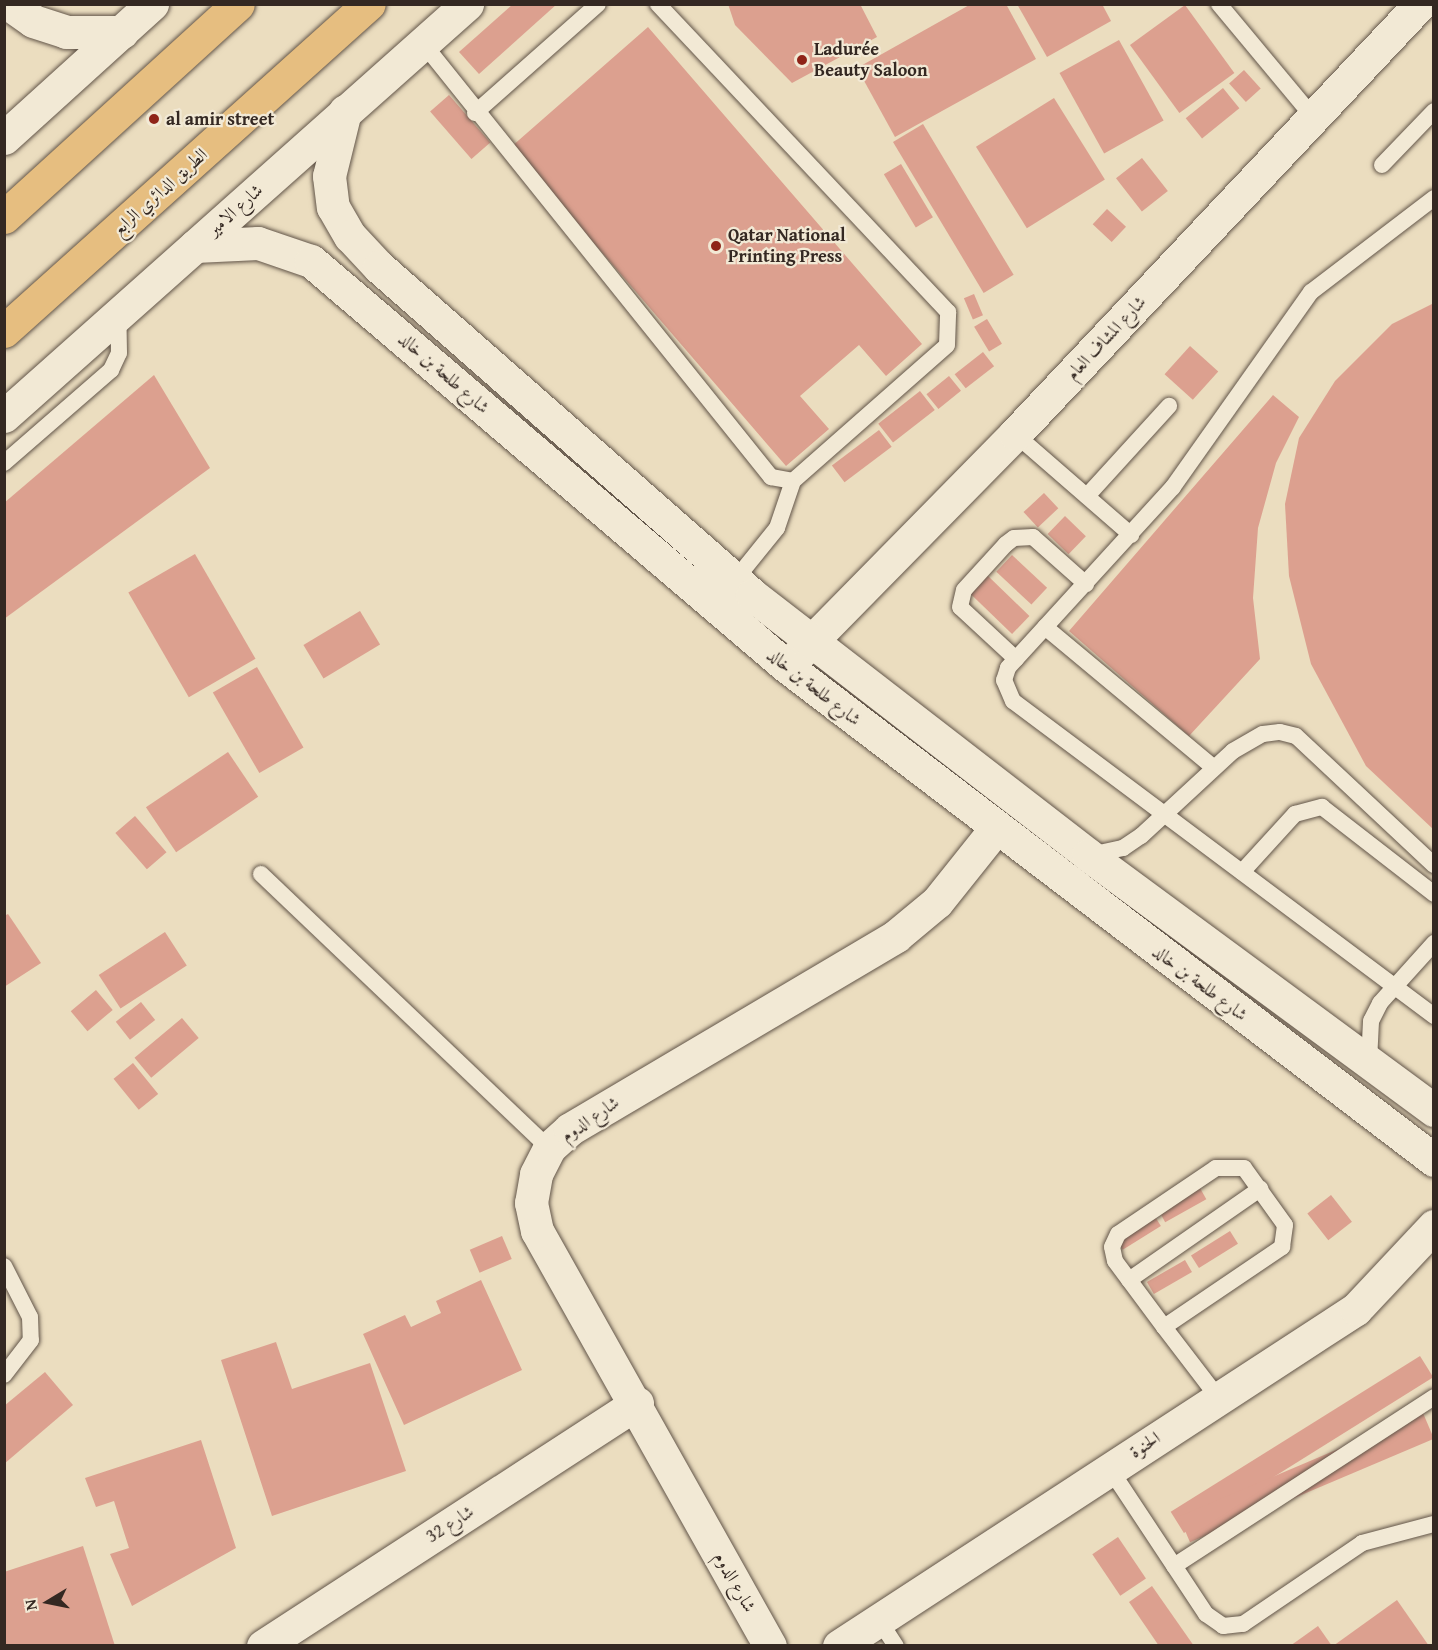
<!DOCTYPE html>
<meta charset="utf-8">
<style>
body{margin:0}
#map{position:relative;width:1438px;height:1650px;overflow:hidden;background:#ebddbf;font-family:"Gentium Book Plus",Amiri,serif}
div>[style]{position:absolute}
.building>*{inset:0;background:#dca08f;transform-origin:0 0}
.roads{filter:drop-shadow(0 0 2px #625549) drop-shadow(0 0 2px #625549)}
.lane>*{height:16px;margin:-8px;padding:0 8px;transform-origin:8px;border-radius:8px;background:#f2e9d5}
.street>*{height:33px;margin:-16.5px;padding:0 16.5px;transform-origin:16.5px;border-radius:16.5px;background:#f2e9d5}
.secondary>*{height:33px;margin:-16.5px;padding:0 16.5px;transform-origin:16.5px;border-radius:16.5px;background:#f2e9d5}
.highway>*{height:33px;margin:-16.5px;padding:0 16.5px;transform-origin:16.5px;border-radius:16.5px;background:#e6be80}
.dots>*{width:16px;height:16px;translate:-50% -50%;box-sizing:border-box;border:3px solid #f2e9d5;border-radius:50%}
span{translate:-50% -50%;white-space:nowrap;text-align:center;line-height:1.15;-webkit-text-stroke:4.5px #f2e9d5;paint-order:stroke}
.poi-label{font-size:18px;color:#342822;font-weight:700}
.left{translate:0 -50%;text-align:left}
.street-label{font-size:18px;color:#342822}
.frame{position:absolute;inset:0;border:6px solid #342822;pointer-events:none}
.north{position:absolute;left:18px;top:1572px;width:60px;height:60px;-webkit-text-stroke:4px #f2e9d5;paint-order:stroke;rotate:260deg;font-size:16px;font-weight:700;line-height:24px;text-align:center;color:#342822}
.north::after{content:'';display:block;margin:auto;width:21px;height:27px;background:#342822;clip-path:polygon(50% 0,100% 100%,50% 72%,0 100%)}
</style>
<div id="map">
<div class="building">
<div style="clip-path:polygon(513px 4px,557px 4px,479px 74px,459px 52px)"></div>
<div style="clip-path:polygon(728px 4px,860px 4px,877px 37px,792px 83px,735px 25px)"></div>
<div style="clip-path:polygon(971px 4px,1006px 4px,1036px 59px,895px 137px,857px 68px)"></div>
<div style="clip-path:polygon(1017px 4px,1102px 4px,1111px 21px,1047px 57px)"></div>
<div style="left:1185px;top:5px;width:84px;height:68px;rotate:54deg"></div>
<div style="clip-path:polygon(648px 27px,922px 344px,886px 376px,859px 345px,800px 396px,829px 429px,786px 466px,511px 147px)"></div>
<div style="left:1119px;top:40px;width:92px;height:68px;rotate:61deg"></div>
<div style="left:1244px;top:70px;width:25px;height:20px;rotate:48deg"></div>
<div style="left:1223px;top:88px;width:26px;height:48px;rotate:51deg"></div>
<div style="left:449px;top:95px;width:63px;height:25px;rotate:49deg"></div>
<div style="left:1054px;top:98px;width:96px;height:92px;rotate:58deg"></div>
<div style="left:923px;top:124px;width:176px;height:35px;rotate:59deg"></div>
<div style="left:1142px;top:158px;width:42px;height:33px;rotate:52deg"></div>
<div style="left:901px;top:164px;width:62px;height:20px;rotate:59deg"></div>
<div style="left:1107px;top:209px;width:26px;height:21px;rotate:43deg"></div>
<div style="left:974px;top:294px;width:23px;height:11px;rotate:67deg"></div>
<div style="clip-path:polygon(1434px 303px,1434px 830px,1366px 766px,1311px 664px,1289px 576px,1285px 504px,1299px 438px,1335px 381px,1392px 324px)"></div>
<div style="left:987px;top:319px;width:29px;height:15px;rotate:59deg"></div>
<div style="left:1190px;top:346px;width:38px;height:38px;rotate:42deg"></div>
<div style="left:983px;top:352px;width:18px;height:36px;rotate:52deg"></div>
<div style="clip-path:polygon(154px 375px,210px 468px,4px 619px,4px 503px)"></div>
<div style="left:949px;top:376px;width:19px;height:29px;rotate:51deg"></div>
<div style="left:920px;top:391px;width:24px;height:53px;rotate:52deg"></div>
<div style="clip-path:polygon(1273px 395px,1299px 417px,1276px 463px,1258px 528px,1253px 598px,1260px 659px,1189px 736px,1069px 631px)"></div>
<div style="left:879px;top:430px;width:21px;height:59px;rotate:53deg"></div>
<div style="left:1044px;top:493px;width:21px;height:28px;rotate:47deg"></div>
<div style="left:1065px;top:516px;width:29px;height:25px;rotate:44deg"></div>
<div style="left:195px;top:554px;width:121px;height:77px;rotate:60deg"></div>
<div style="left:1012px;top:555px;width:48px;height:23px;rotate:43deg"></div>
<div style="left:987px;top:575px;width:59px;height:25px;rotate:44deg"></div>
<div style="left:360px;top:611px;width:39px;height:66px;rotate:59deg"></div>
<div style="left:257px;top:667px;width:93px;height:51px;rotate:60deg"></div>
<div style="left:228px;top:752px;width:54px;height:99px;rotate:56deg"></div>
<div style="left:135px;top:816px;width:48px;height:26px;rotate:49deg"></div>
<div style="clip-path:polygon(8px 914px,41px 963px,4px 987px,4px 916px)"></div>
<div style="left:165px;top:932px;width:40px;height:79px;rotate:57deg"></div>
<div style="left:96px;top:990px;width:26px;height:33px;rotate:50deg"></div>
<div style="left:141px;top:1002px;width:23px;height:32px;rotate:52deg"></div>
<div style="left:182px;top:1018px;width:26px;height:62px;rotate:50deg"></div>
<div style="left:133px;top:1063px;width:40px;height:25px;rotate:51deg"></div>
<div style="left:1200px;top:1188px;width:13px;height:47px;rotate:61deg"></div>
<div style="left:1331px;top:1195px;width:34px;height:30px;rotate:52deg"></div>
<div style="left:1154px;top:1215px;width:13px;height:45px;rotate:58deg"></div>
<div style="left:1230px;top:1231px;width:15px;height:46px;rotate:58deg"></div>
<div style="left:502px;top:1236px;width:25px;height:35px;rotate:67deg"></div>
<div style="left:1185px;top:1260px;width:14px;height:44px;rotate:60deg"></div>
<div style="clip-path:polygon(481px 1280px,522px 1370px,404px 1425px,363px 1334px,405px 1315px,411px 1327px,441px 1313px,436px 1301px)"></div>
<div style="clip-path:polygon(276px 1342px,292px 1389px,370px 1363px,406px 1471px,272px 1516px,221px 1360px)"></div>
<div style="left:1420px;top:1356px;width:25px;height:294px;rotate:58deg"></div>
<div style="clip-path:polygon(45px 1372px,73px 1405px,4px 1464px,4px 1406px)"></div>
<div style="left:1423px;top:1413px;width:28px;height:265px;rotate:67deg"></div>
<div style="clip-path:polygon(201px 1440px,236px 1548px,132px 1606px,110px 1554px,129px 1548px,114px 1501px,96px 1507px,85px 1478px)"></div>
<div style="left:1118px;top:1537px;width:50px;height:31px;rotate:56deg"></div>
<div style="clip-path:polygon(83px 1546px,115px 1646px,4px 1646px,4px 1572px)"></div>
<div style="clip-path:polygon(1152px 1586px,1194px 1646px,1159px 1646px,1129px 1602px)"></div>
<div style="clip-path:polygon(1397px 1600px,1429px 1646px,1333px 1646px)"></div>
<div style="clip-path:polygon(1318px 1626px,1332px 1646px,1290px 1646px)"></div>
</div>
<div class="roads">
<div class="lane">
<div style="left:1219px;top:4px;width:148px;rotate:50.2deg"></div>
<div style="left:422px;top:42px;width:558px;rotate:51.26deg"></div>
<div style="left:771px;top:477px;width:22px;rotate:10deg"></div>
<div style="left:793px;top:481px;width:205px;rotate:-41.4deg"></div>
<div style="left:947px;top:345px;width:33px;rotate:-88deg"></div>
<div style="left:948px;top:312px;width:423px;rotate:-133.3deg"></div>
<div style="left:475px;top:113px;width:164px;rotate:-41.5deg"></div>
<div style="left:1382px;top:165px;width:75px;rotate:-46.1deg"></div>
<div style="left:1434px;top:198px;width:155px;rotate:142.6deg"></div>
<div style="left:1311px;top:292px;width:239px;rotate:125.3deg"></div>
<div style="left:1173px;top:487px;width:245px;rotate:132.4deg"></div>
<div style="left:1008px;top:668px;width:13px;rotate:108deg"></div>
<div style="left:1004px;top:680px;width:23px;rotate:67deg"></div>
<div style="left:1013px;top:701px;width:526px;rotate:36.8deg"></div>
<div style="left:1015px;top:434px;width:154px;rotate:41deg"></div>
<div style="left:4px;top:463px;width:142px;rotate:-41deg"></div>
<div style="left:111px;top:370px;width:19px;rotate:-65deg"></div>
<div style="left:119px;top:353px;width:39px;rotate:-91deg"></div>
<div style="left:1087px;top:496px;width:122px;rotate:-47.7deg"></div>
<div style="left:735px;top:580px;width:67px;rotate:-51.1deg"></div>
<div style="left:777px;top:528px;width:50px;rotate:-71.2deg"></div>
<div style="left:1045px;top:627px;width:220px;rotate:39.8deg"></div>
<div style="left:1016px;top:659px;width:76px;rotate:-137.1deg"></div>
<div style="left:960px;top:607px;width:17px;rotate:-77deg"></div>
<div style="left:964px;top:590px;width:62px;rotate:-47.6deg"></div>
<div style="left:1006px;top:544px;width:10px;rotate:-37deg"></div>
<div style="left:1014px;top:538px;width:19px;rotate:-3deg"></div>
<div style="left:1033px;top:537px;width:71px;rotate:41.6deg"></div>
<div style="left:1090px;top:855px;width:34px;rotate:-12deg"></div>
<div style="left:1123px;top:848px;width:22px;rotate:-34deg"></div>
<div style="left:1141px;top:836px;width:125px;rotate:-42.7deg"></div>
<div style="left:1233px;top:751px;width:34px;rotate:-30deg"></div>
<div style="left:1263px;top:734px;width:17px;rotate:-7deg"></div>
<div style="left:1280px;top:732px;width:16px;rotate:14deg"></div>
<div style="left:1296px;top:736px;width:189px;rotate:43.1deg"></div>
<div style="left:1242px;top:872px;width:79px;rotate:-47.6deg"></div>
<div style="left:1295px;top:814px;width:28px;rotate:-15deg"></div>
<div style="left:1322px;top:807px;width:142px;rotate:37.8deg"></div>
<div style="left:261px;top:874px;width:398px;rotate:43.6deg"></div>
<div style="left:1369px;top:1061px;width:40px;rotate:-87.1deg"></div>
<div style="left:1371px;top:1021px;width:20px;rotate:-63deg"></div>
<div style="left:1380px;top:1003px;width:81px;rotate:-48deg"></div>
<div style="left:4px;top:1266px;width:57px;rotate:63deg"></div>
<div style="left:30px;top:1317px;width:23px;rotate:88deg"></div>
<div style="left:31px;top:1340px;width:44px;rotate:127.6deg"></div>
<div style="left:1129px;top:1280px;width:160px;rotate:-34.8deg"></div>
<div style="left:1164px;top:1327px;width:143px;rotate:-34.1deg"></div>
<div style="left:1282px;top:1247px;width:22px;rotate:-82deg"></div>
<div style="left:1285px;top:1225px;width:70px;rotate:-125.7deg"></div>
<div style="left:1244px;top:1168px;width:28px;rotate:180deg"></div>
<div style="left:1216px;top:1168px;width:118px;rotate:146deg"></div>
<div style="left:1118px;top:1234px;width:14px;rotate:115deg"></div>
<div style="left:1112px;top:1247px;width:14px;rotate:78deg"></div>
<div style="left:1115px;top:1261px;width:82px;rotate:53.4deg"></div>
<div style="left:1164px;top:1327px;width:87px;rotate:52.5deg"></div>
<div style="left:1110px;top:1469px;width:174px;rotate:56.5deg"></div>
<div style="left:1206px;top:1614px;width:21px;rotate:35deg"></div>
<div style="left:1223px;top:1626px;width:20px;rotate:-6deg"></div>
<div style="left:1243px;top:1624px;width:144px;rotate:-34.2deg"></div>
<div style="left:1362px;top:1543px;width:74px;rotate:-14.8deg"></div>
<div style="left:1174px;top:1566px;width:310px;rotate:-33deg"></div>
<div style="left:879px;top:1620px;width:31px;rotate:57deg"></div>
</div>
<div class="street">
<div style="left:791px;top:662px;width:320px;rotate:-45.5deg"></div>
<div style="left:1015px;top:434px;width:591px;rotate:-46.71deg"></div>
<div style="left:263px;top:1646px;width:446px;rotate:-33deg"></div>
<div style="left:770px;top:1646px;width:476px;rotate:-119.3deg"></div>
<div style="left:537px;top:1231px;width:29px;rotate:-102deg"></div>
<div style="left:531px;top:1203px;width:29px;rotate:-80deg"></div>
<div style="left:536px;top:1174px;width:29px;rotate:-63deg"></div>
<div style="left:549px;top:1148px;width:28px;rotate:-42deg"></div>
<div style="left:570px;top:1129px;width:379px;rotate:-30.6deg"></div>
<div style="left:896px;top:936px;width:53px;rotate:-39.7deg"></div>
<div style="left:937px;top:902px;width:95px;rotate:-51.4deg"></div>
<div style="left:839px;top:1646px;width:617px;rotate:-33.1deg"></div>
<div style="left:1356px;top:1309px;width:114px;rotate:-46.8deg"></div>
</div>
<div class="secondary">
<div style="left:9px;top:4px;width:29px;rotate:35deg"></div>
<div style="left:33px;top:21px;width:35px;rotate:18deg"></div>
<div style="left:66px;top:32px;width:56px"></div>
<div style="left:345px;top:111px;width:67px;rotate:103.8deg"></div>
<div style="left:329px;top:176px;width:31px;rotate:83deg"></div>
<div style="left:333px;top:207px;width:34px;rotate:60deg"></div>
<div style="left:350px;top:236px;width:42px;rotate:46.9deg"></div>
<div style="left:379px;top:267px;width:497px;rotate:41.3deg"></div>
<div style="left:752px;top:595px;width:425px;rotate:37.7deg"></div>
<div style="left:1088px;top:855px;width:430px;rotate:36.4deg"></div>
<div style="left:4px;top:138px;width:200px;rotate:-42.2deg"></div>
<div style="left:195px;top:246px;width:63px;rotate:-2.7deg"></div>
<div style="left:258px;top:243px;width:56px;rotate:18.8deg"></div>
<div style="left:311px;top:261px;width:624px;rotate:40.45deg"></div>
<div style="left:786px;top:666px;width:815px;rotate:37.32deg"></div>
<div style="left:4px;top:416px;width:620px;rotate:-41.66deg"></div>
</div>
<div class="highway">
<div style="left:4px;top:217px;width:316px;rotate:-42.3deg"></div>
<div style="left:4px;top:331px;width:490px;rotate:-41.9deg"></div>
</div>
</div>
<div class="dots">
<div style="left:802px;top:60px;background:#8f2418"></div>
<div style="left:154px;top:119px;background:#8f2418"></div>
<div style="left:716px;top:246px;background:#8f2418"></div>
</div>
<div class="poi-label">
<span class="left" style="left:814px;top:60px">Ladurée<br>Beauty Saloon</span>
<span class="left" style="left:166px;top:119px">al amir street</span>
<span class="left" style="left:728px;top:246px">Qatar National<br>Printing Press</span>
</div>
<div class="street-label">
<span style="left:160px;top:192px;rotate:-42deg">الطريق الدائري الرابع</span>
<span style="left:235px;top:210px;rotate:-42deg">شارع الامير</span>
<span style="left:1106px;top:338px;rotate:-47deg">شارع المشاف العام</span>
<span style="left:444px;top:373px;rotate:41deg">شارع طلحة بن خالد</span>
<span style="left:814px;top:687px;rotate:38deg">شارع طلحة بن خالد</span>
<span style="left:1200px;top:983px;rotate:37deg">شارع طلحة بن خالد</span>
<span style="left:590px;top:1119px;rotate:-34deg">شارع الدوم</span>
<span style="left:1145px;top:1445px;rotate:-34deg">الحنوة</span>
<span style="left:450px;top:1524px;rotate:-33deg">شارع 32</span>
<span style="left:735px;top:1582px;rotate:61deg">شارع الدوم</span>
</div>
<div class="frame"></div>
<div class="north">N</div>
</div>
